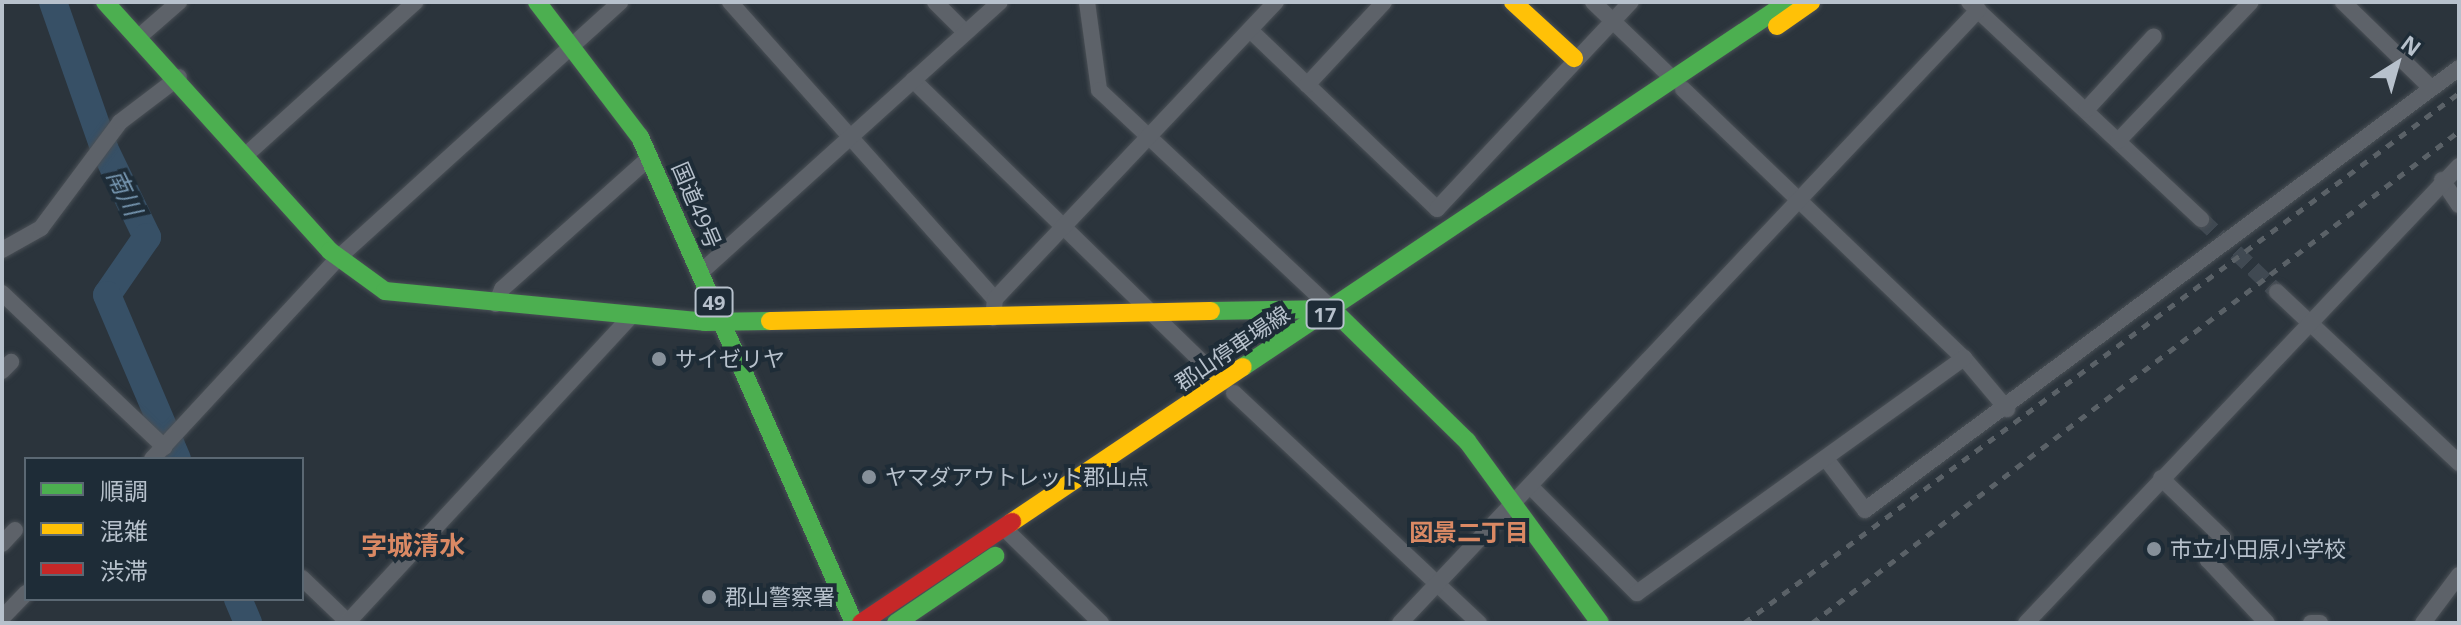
<!DOCTYPE html>
<meta charset="utf-8">
<style>
body{margin:0}
#map{position:relative;width:2461px;height:625px;overflow:hidden;background:#2b343c;font-family:"Open Sans","Noto Sans JP",sans-serif}
div>[style]{position:absolute}
.river>*{height:28px;margin:-14px;padding:0 14px;transform-origin:14px;border-radius:14px;background:#375066}
.street-tunnel>*{height:16px;margin-top:-8px;transform-origin:0;background:repeating-linear-gradient(90deg,#404952 0 16px,transparent 0 24px)}
.roads{filter:drop-shadow(0 0 2px #4a5056) drop-shadow(0 0 2px #4a5056)}
.street>*{height:16px;margin:-8px;padding:0 8px;transform-origin:8px;border-radius:8px;background:#5d6269}
.fast>*{height:18px;margin:-9px;padding:0 9px;transform-origin:9px;border-radius:9px;background:#4caf50}
.slow>*{height:18px;margin:-9px;padding:0 9px;transform-origin:9px;border-radius:9px;background:#ffc107}
.jam>*{height:18px;margin:-9px;padding:0 9px;transform-origin:9px;border-radius:9px;background:#c62828}
.rail>*{height:5px;margin-top:-2.5px;transform-origin:0;background:repeating-linear-gradient(90deg,#5a6167 0 8px,transparent 0 16px)}
.dots>*{width:22px;height:22px;translate:-50% -50%;box-sizing:border-box;border:4px solid #1e2c37;border-radius:50%}
span{translate:-50% -50%;white-space:nowrap;text-align:center;line-height:1.15;-webkit-text-stroke:8px #1e2c37;paint-order:stroke}
.shield-label span{padding:2px 6px;background:#1e2c37;border:2px solid;border-radius:6px;-webkit-text-stroke-width:0}
.shield-label{font-size:20px;color:#b7c1cc;font-weight:700}
.street-label{font-size:22px;color:#b7c1cc}
.poi-label{font-size:22px;color:#b7c1cc}
.left{translate:0 -50%;text-align:left}
.water-label{font-size:24px;color:#7696b0;font-style:italic}
.neighbourhood-label{font-size:24px;color:#da8964;font-weight:700}
.quarter-label{font-size:26px;color:#da8964;font-weight:700}
.frame{position:absolute;inset:0;border:4px solid #b7c1cc;pointer-events:none}
.legend{position:absolute;left:24px;top:457px;width:280px;height:144px;box-sizing:border-box;background:#1e2c37;border:2px solid #5b6873;margin:0;padding:10px 14px;list-style:none;font-size:24px;color:#b7c1cc}
.legend li{display:flex;align-items:center;gap:16px;height:40px}
.legend b{width:40px;border:2px solid #5b6873}
.north{position:absolute;left:2357px;top:24px;width:80px;height:80px;-webkit-text-stroke:6px #1e2c37;paint-order:stroke;rotate:37deg;font-size:22px;font-weight:700;line-height:32px;text-align:center;color:#b7c1cc}
.north::after{content:'';display:block;margin:auto;width:28px;height:36px;background:#b7c1cc;clip-path:polygon(50% 0,100% 100%,50% 72%,0 100%)}
</style>
<div id="map">
<div class="river">
<div style="left:53px;top:2px;width:155px;rotate:70.7deg"></div>
<div style="left:104px;top:148px;width:99px;rotate:64.2deg"></div>
<div style="left:147px;top:237px;width:70px;rotate:124.6deg"></div>
<div style="left:107px;top:295px;width:178px;rotate:66.9deg"></div>
<div style="left:238px;top:599px;width:26px;rotate:67deg"></div>
</div>
<div class="street-tunnel">
<div style="left:2201px;top:219px;width:105px;rotate:43.8deg"></div>
</div>
<div class="roads">
<div class="street">
<div style="left:730px;top:2px;width:398px;rotate:48.3deg"></div>
<div style="left:935px;top:2px;width:42px;rotate:45deg"></div>
<div style="left:1087px;top:2px;width:89px;rotate:82.2deg"></div>
<div style="left:1099px;top:90px;width:320px;rotate:43.2deg"></div>
<div style="left:1593px;top:2px;width:111px;rotate:43.9deg"></div>
<div style="left:1969px;top:2px;width:318px;rotate:43.1deg"></div>
<div style="left:2343px;top:2px;width:123px;rotate:44.3deg"></div>
<div style="left:1250px;top:30px;width:259px;rotate:43.7deg"></div>
<div style="left:1437px;top:209px;width:284px;rotate:-46.9deg"></div>
<div style="left:140px;top:36px;width:52px;rotate:-41.1deg"></div>
<div style="left:913px;top:80px;width:433px;rotate:44.3deg"></div>
<div style="left:1307px;top:85px;width:113px;rotate:-47.1deg"></div>
<div style="left:1683px;top:89px;width:389px;rotate:43.8deg"></div>
<div style="left:1964px;top:358px;width:67px;rotate:49.9deg"></div>
<div style="left:2086px;top:110px;width:100px;rotate:-47.4deg"></div>
<div style="left:2118px;top:141px;width:192px;rotate:-46.3deg"></div>
<div style="left:247px;top:154px;width:227px;rotate:-42.1deg"></div>
<div style="left:2442px;top:180px;width:30px;rotate:56deg"></div>
<div style="left:2px;top:250px;width:45px;rotate:-29.4deg"></div>
<div style="left:41px;top:228px;width:132px;rotate:-53.3deg"></div>
<div style="left:120px;top:122px;width:74px;rotate:-37.3deg"></div>
<div style="left:700px;top:273px;width:404px;rotate:-42.1deg"></div>
<div style="left:2277px;top:292px;width:250px;rotate:43.2deg"></div>
<div style="left:2px;top:293px;width:224px;rotate:43.5deg"></div>
<div style="left:496px;top:304px;width:16px;rotate:-68deg"></div>
<div style="left:502px;top:289px;width:198px;rotate:-41.7deg"></div>
<div style="left:993px;top:318px;width:19px;rotate:-84deg"></div>
<div style="left:995px;top:299px;width:409px;rotate:-46.6deg"></div>
<div style="left:2px;top:371px;width:13px;rotate:-45deg"></div>
<div style="left:1234px;top:393px;width:336px;rotate:43.2deg"></div>
<div style="left:152px;top:459px;width:274px;rotate:-47.2deg"></div>
<div style="left:338px;top:258px;width:381px;rotate:-42.2deg"></div>
<div style="left:1826px;top:459px;width:64px;rotate:52.6deg"></div>
<div style="left:1865px;top:510px;width:740px;rotate:-36.65deg"></div>
<div style="left:2161px;top:478px;width:86px;rotate:44.1deg"></div>
<div style="left:2223px;top:538px;width:27px;rotate:124deg"></div>
<div style="left:2208px;top:560px;width:86px;rotate:46.9deg"></div>
<div style="left:1531px;top:487px;width:150px;rotate:45deg"></div>
<div style="left:1637px;top:593px;width:403px;rotate:-35.7deg"></div>
<div style="left:1006px;top:530px;width:133px;rotate:44.4deg"></div>
<div style="left:2px;top:544px;width:19px;rotate:-47deg"></div>
<div style="left:302px;top:578px;width:65px;rotate:43.8deg"></div>
<div style="left:2px;top:618px;width:35px;rotate:-46deg"></div>
<div style="left:347px;top:623px;width:418px;rotate:-47.2deg"></div>
<div style="left:1400px;top:623px;width:843px;rotate:-46.68deg"></div>
<div style="left:2026px;top:623px;width:630px;rotate:-46.54deg"></div>
<div style="left:2311px;top:623px;width:9px"></div>
<div style="left:2423px;top:623px;width:60px;rotate:-53.1deg"></div>
</div>
<div class="fast">
<div style="left:105px;top:2px;width:336px;rotate:47.9deg"></div>
<div style="left:330px;top:251px;width:68px;rotate:36deg"></div>
<div style="left:385px;top:291px;width:321px;rotate:5.5deg"></div>
<div style="left:705px;top:322px;width:65px;rotate:-0.9deg"></div>
<div style="left:537px;top:2px;width:170px;rotate:52.7deg"></div>
<div style="left:640px;top:137px;width:531px;rotate:66.23deg"></div>
<div style="left:1211px;top:311px;width:121px;rotate:-0.9deg"></div>
<div style="left:1332px;top:309px;width:189px;rotate:44.4deg"></div>
<div style="left:1467px;top:441px;width:225px;rotate:53.8deg"></div>
<div style="left:1243px;top:367px;width:656px;rotate:-33.81deg"></div>
<div style="left:896px;top:623px;width:120px;rotate:-34.1deg"></div>
</div>
<div class="slow">
<div style="left:1513px;top:2px;width:83px;rotate:42.6deg"></div>
<div style="left:1777px;top:26px;width:42px;rotate:-35.2deg"></div>
<div style="left:770px;top:321px;width:441px;rotate:-1.3deg"></div>
<div style="left:1012px;top:522px;width:278px;rotate:-33.9deg"></div>
</div>
<div class="jam">
<div style="left:861px;top:623px;width:182px;rotate:-33.8deg"></div>
</div>
</div>
<div class="rail">
<div style="left:1744px;top:623px;width:890px;rotate:-36.55deg"></div>
<div style="left:1812px;top:623px;width:813px;rotate:-37.25deg"></div>
</div>
<div class="dots">
<div style="left:659px;top:359px;background:#86909a"></div>
<div style="left:869px;top:477px;background:#86909a"></div>
<div style="left:2154px;top:549px;background:#86909a"></div>
<div style="left:709px;top:597px;background:#86909a"></div>
</div>
<div class="shield-label">
<span style="left:714px;top:302px">49</span>
<span style="left:1325px;top:314px">17</span>
</div>
<div class="street-label">
<span style="left:697px;top:205px;rotate:67deg">国道49号</span>
<span style="left:1232px;top:348px;rotate:-34deg">郡山停車場線</span>
</div>
<div class="poi-label">
<span class="left" style="left:675px;top:359px">サイゼリヤ</span>
<span class="left" style="left:885px;top:477px">ヤマダアウトレット郡山点</span>
<span class="left" style="left:2170px;top:549px">市立小田原小学校</span>
<span class="left" style="left:725px;top:597px">郡山警察署</span>
</div>
<div class="water-label">
<span style="left:125px;top:192px;rotate:64deg">南川</span>
</div>
<div class="neighbourhood-label">
<span style="left:1469px;top:532px">図景二丁目</span>
</div>
<div class="quarter-label">
<span style="left:413px;top:546px">字城清水</span>
</div>
<div class="frame"></div>
<ul class="legend">
<li><b style="height:10px;background:#4caf50"></b>順調</li>
<li><b style="height:10px;background:#ffc107"></b>混雑</li>
<li><b style="height:10px;background:#c62828"></b>渋滞</li>
</ul>
<div class="north">N</div>
</div>
